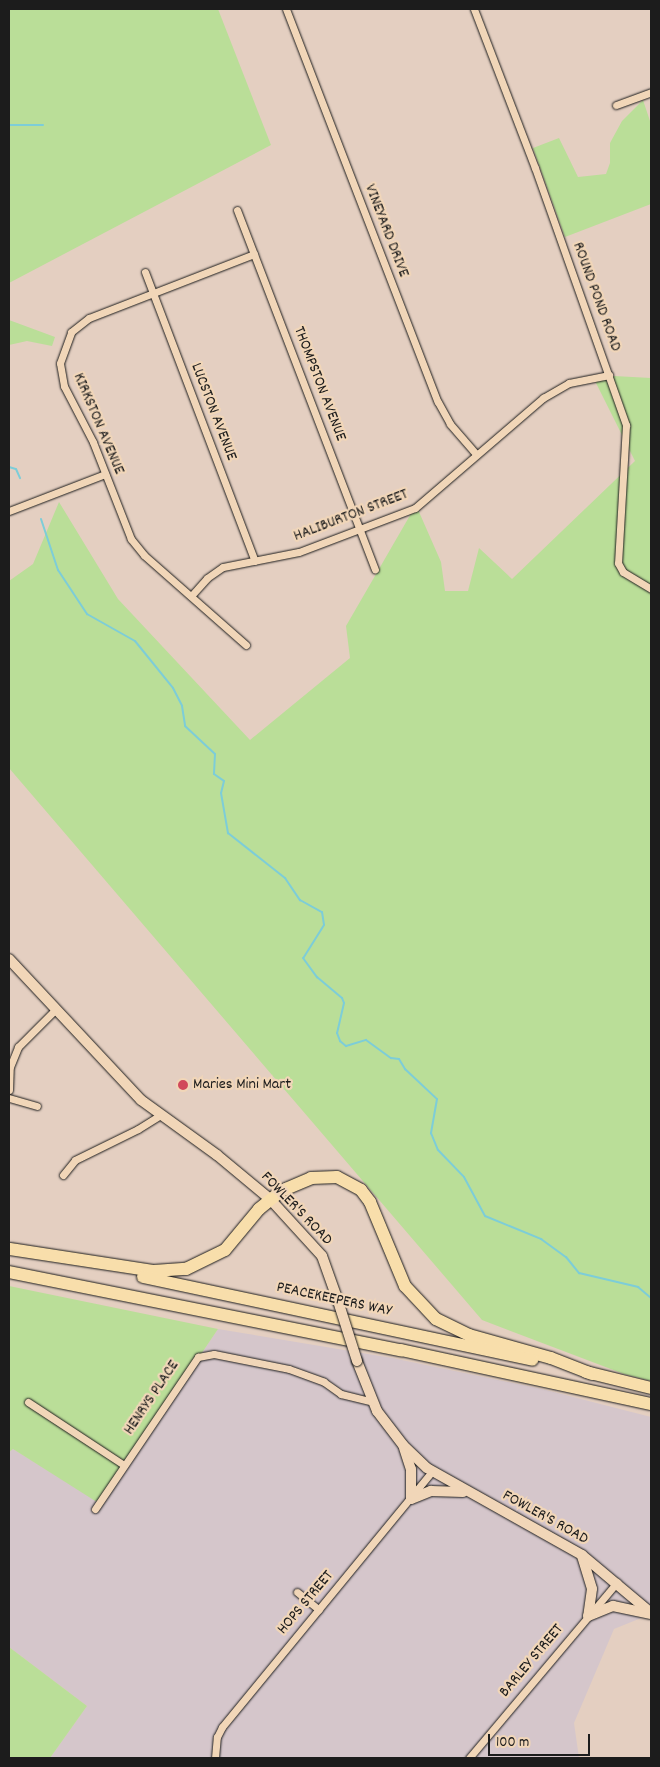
<!DOCTYPE html>
<style>
body{margin:0}
#map{position:relative;width:660px;height:1767px;overflow:hidden;background:#e4cfc1;font-family:Dekko,sans-serif}
div>[style]{position:absolute}
.built>*{inset:0;background:#d5c6cb}
.green>*{inset:0;background:#bade98}
.stream>*{height:2px;margin:-1px;padding:0 1px;transform-origin:1px;border-radius:1px;background:#7dcdd8}
.roads{filter:drop-shadow(0 0 1px #1c1c1c) drop-shadow(0 0 1px #1c1c1c)}
.street>*{height:7px;margin:-3.5px;padding:0 3.5px;transform-origin:3.5px;border-radius:3.5px;background:#f1d6b8}
.secondary>*{height:10px;margin:-5px;padding:0 5px;transform-origin:5px;border-radius:5px;background:#f1d6b8}
.highway>*{height:12px;margin:-6px;padding:0 6px;transform-origin:6px;border-radius:6px;background:#f8deab}
.bridges{filter:drop-shadow(0 0 1px #1c1c1c) drop-shadow(0 0 1px #1c1c1c)}
.secondary-bridge>*{height:10px;margin:-5px;padding:0 5px;transform-origin:5px;border-radius:5px;background:#f1d6b8}
.dots>*{width:14px;height:14px;translate:-50% -50%;box-sizing:border-box;border:2px solid #f1d6b8;border-radius:50%}
span{translate:-50% -50%;white-space:nowrap;text-align:center;line-height:1.15;-webkit-text-stroke:4.5px #f1d6b8;paint-order:stroke}
.street-label{font-size:16px;color:#1c1c1c}
.poi-label{font-size:16px;color:#1c1c1c}
.left{translate:0 -50%;text-align:left}
.frame{position:absolute;inset:0;border:10px solid #1c1c1c;pointer-events:none}
.scale{position:absolute;left:488px;top:1734px;width:102px;height:22px;box-sizing:border-box;border:2px solid #1c1c1c;border-top:0;padding-left:6px;font-size:15px;line-height:18px;white-space:nowrap;color:#1c1c1c;-webkit-text-stroke:4px #f1d6b8;paint-order:stroke}
</style>
<div id="map">
<div class="built">
<div style="clip-path:polygon(218px 1329px,392px 1358px,542px 1389px,651px 1417px,651px 1614px,614px 1629px,574px 1723px,579px 1758px,50px 1758px,87px 1706px,9px 1647px,9px 1452px,13px 1449px,100px 1503px)"></div>
</div>
<div class="green">
<div style="clip-path:polygon(9px 9px,218px 9px,271px 145px,9px 283px)"></div>
<div style="clip-path:polygon(643px 100px,651px 124px,651px 204px,565px 237px,533px 148px,559px 138px,578px 177px,606px 174px,610px 163px,610px 143px,622px 121px)"></div>
<div style="clip-path:polygon(9px 320px,55px 337px,52px 346px,27px 341px,9px 345px)"></div>
<div style="clip-path:polygon(614px 376px,651px 378px,651px 1381px,624px 1374px,482px 1320px,9px 768px,9px 581px,33px 564px,59px 502px,118px 599px,250px 740px,350px 658px,346px 626px,416px 505px,441px 562px,445px 591px,468px 591px,479px 548px,512px 579px,635px 461px,595px 381px)"></div>
<div style="clip-path:polygon(9px 1286px,218px 1329px,100px 1504px,13px 1449px,9px 1452px)"></div>
<div style="clip-path:polygon(9px 1647px,87px 1706px,50px 1758px,9px 1758px)"></div>
</div>
<div class="stream">
<div style="left:9px;top:125px;width:34px"></div>
<div style="left:9px;top:467px;width:7px;rotate:16deg"></div>
<div style="left:16px;top:469px;width:10px;rotate:66deg"></div>
<div style="left:41px;top:519px;width:54px;rotate:71.6deg"></div>
<div style="left:58px;top:570px;width:53px;rotate:56.6deg"></div>
<div style="left:87px;top:614px;width:55px;rotate:29.4deg"></div>
<div style="left:135px;top:641px;width:60px;rotate:51deg"></div>
<div style="left:173px;top:688px;width:20px;rotate:63deg"></div>
<div style="left:182px;top:706px;width:20px;rotate:81deg"></div>
<div style="left:185px;top:726px;width:41px;rotate:43deg"></div>
<div style="left:215px;top:754px;width:20px;rotate:93deg"></div>
<div style="left:214px;top:774px;width:12px;rotate:35deg"></div>
<div style="left:224px;top:781px;width:12px;rotate:104deg"></div>
<div style="left:221px;top:793px;width:41px;rotate:80.1deg"></div>
<div style="left:228px;top:833px;width:73px;rotate:38.3deg"></div>
<div style="left:285px;top:878px;width:27px;rotate:56deg"></div>
<div style="left:300px;top:900px;width:25px;rotate:29deg"></div>
<div style="left:322px;top:912px;width:13px;rotate:81deg"></div>
<div style="left:324px;top:925px;width:39px;rotate:122deg"></div>
<div style="left:303px;top:958px;width:24px;rotate:54deg"></div>
<div style="left:317px;top:977px;width:33px;rotate:40deg"></div>
<div style="left:342px;top:998px;width:5px;rotate:68deg"></div>
<div style="left:344px;top:1003px;width:31px;rotate:103deg"></div>
<div style="left:337px;top:1033px;width:9px;rotate:69deg"></div>
<div style="left:340px;top:1041px;width:8px;rotate:40deg"></div>
<div style="left:346px;top:1046px;width:21px;rotate:-17deg"></div>
<div style="left:366px;top:1040px;width:31px;rotate:36deg"></div>
<div style="left:391px;top:1058px;width:8px;rotate:7deg"></div>
<div style="left:399px;top:1059px;width:12px;rotate:59deg"></div>
<div style="left:405px;top:1069px;width:44px;rotate:43.2deg"></div>
<div style="left:437px;top:1099px;width:35px;rotate:100deg"></div>
<div style="left:431px;top:1133px;width:18px;rotate:68deg"></div>
<div style="left:438px;top:1150px;width:37px;rotate:46deg"></div>
<div style="left:464px;top:1177px;width:44px;rotate:61.7deg"></div>
<div style="left:485px;top:1216px;width:61px;rotate:22.3deg"></div>
<div style="left:541px;top:1239px;width:31px;rotate:36deg"></div>
<div style="left:566px;top:1257px;width:21px;rotate:51deg"></div>
<div style="left:579px;top:1273px;width:61px;rotate:13.3deg"></div>
<div style="left:638px;top:1287px;width:17px;rotate:40deg"></div>
</div>
<div class="roads">
<div class="street">
<div style="left:286px;top:9px;width:421px;rotate:68.9deg"></div>
<div style="left:438px;top:402px;width:25px;rotate:61deg"></div>
<div style="left:450px;top:424px;width:40px;rotate:49deg"></div>
<div style="left:474px;top:9px;width:170px;rotate:69deg"></div>
<div style="left:535px;top:168px;width:273px;rotate:70.5deg"></div>
<div style="left:626px;top:425px;width:138px;rotate:93.3deg"></div>
<div style="left:618px;top:563px;width:10px;rotate:61deg"></div>
<div style="left:623px;top:572px;width:33px;rotate:31deg"></div>
<div style="left:616px;top:105px;width:37px;rotate:-20deg"></div>
<div style="left:237px;top:210px;width:385px;rotate:69deg"></div>
<div style="left:145px;top:272px;width:309px;rotate:69.2deg"></div>
<div style="left:9px;top:511px;width:103px;rotate:-21.1deg"></div>
<div style="left:191px;top:596px;width:24px;rotate:-48deg"></div>
<div style="left:207px;top:578px;width:19px;rotate:-35deg"></div>
<div style="left:223px;top:567px;width:77px;rotate:-11.2deg"></div>
<div style="left:299px;top:552px;width:124px;rotate:-20.8deg"></div>
<div style="left:415px;top:508px;width:169px;rotate:-40.7deg"></div>
<div style="left:543px;top:398px;width:30px;rotate:-30deg"></div>
<div style="left:569px;top:383px;width:41px;rotate:-11.3deg"></div>
<div style="left:246px;top:645px;width:136px;rotate:-138.6deg"></div>
<div style="left:144px;top:555px;width:21px;rotate:-129deg"></div>
<div style="left:131px;top:539px;width:104px;rotate:-111.4deg"></div>
<div style="left:93px;top:442px;width:63px;rotate:-117.4deg"></div>
<div style="left:64px;top:386px;width:23px;rotate:-100deg"></div>
<div style="left:60px;top:363px;width:33px;rotate:-70deg"></div>
<div style="left:71px;top:332px;width:23px;rotate:-38deg"></div>
<div style="left:89px;top:318px;width:177px;rotate:-21.2deg"></div>
<div style="left:9px;top:1090px;width:23px;rotate:-88deg"></div>
<div style="left:10px;top:1067px;width:22px;rotate:-68deg"></div>
<div style="left:18px;top:1047px;width:54px;rotate:-45deg"></div>
<div style="left:9px;top:1098px;width:29px;rotate:16deg"></div>
<div style="left:63px;top:1175px;width:19px;rotate:-51deg"></div>
<div style="left:75px;top:1160px;width:70px;rotate:-26.2deg"></div>
<div style="left:138px;top:1129px;width:26px;rotate:-32deg"></div>
<div style="left:28px;top:1402px;width:115px;rotate:33.3deg"></div>
<div style="left:95px;top:1509px;width:184px;rotate:-55.9deg"></div>
<div style="left:198px;top:1357px;width:16px;rotate:-11deg"></div>
<div style="left:214px;top:1354px;width:76px;rotate:11.3deg"></div>
<div style="left:289px;top:1369px;width:37px;rotate:20deg"></div>
<div style="left:324px;top:1382px;width:21px;rotate:35deg"></div>
<div style="left:341px;top:1394px;width:34px;rotate:14deg"></div>
<div style="left:297px;top:1592px;width:28px;rotate:39deg"></div>
<div style="left:215px;top:1758px;width:21px;rotate:-85deg"></div>
<div style="left:217px;top:1737px;width:11px;rotate:-63deg"></div>
<div style="left:222px;top:1727px;width:331px;rotate:-50.6deg"></div>
<div style="left:469px;top:1758px;width:230px;rotate:-49.9deg"></div>
</div>
<div class="secondary">
<div style="left:9px;top:959px;width:193px;rotate:46.9deg"></div>
<div style="left:141px;top:1100px;width:94px;rotate:35.9deg"></div>
<div style="left:217px;top:1155px;width:69px;rotate:39.7deg"></div>
<div style="left:270px;top:1199px;width:77px;rotate:47.6deg"></div>
<div style="left:322px;top:1256px;width:48px;rotate:70.4deg"></div>
<div style="left:357px;top:1361px;width:54px;rotate:68.2deg"></div>
<div style="left:377px;top:1411px;width:43px;rotate:52.6deg"></div>
<div style="left:403px;top:1445px;width:33px;rotate:44deg"></div>
<div style="left:427px;top:1468px;width:178px;rotate:29.3deg"></div>
<div style="left:582px;top:1555px;width:90px;rotate:40deg"></div>
<div style="left:404px;top:1448px;width:22px;rotate:72deg"></div>
<div style="left:411px;top:1469px;width:30px;rotate:90deg"></div>
<div style="left:411px;top:1499px;width:22px;rotate:-22deg"></div>
<div style="left:431px;top:1491px;width:32px;rotate:2deg"></div>
<div style="left:582px;top:1556px;width:34px;rotate:73deg"></div>
<div style="left:592px;top:1589px;width:27px;rotate:98deg"></div>
<div style="left:588px;top:1616px;width:27px;rotate:-22deg"></div>
<div style="left:613px;top:1606px;width:39px;rotate:12deg"></div>
</div>
<div class="highway">
<div style="left:10px;top:1249px;width:146px;rotate:8.7deg"></div>
<div style="left:154px;top:1271px;width:32px;rotate:-4deg"></div>
<div style="left:186px;top:1269px;width:43px;rotate:-26deg"></div>
<div style="left:225px;top:1250px;width:53px;rotate:-50.3deg"></div>
<div style="left:259px;top:1209px;width:28px;rotate:-39deg"></div>
<div style="left:281px;top:1191px;width:33px;rotate:-23deg"></div>
<div style="left:311px;top:1178px;width:26px;rotate:-2deg"></div>
<div style="left:337px;top:1177px;width:27px;rotate:28deg"></div>
<div style="left:361px;top:1190px;width:15px;rotate:53deg"></div>
<div style="left:370px;top:1202px;width:91px;rotate:67.4deg"></div>
<div style="left:405px;top:1286px;width:45px;rotate:46.8deg"></div>
<div style="left:436px;top:1319px;width:37px;rotate:26deg"></div>
<div style="left:469px;top:1335px;width:85px;rotate:15.7deg"></div>
<div style="left:551px;top:1358px;width:44px;rotate:21.3deg"></div>
<div style="left:9px;top:1272px;width:400px;rotate:11.3deg"></div>
<div style="left:401px;top:1350px;width:256px;rotate:12.2deg"></div>
<div style="left:143px;top:1277px;width:398px;rotate:12deg"></div>
<div style="left:586px;top:1372px;width:67px;rotate:13.8deg"></div>
</div>
</div>
<div class="bridges">
<div class="secondary-bridge">
<div style="left:338px;top:1301px;width:63px;rotate:72.4deg"></div>
</div>
</div>
<div class="dots">
<div style="left:183px;top:1085px;background:#d1495b"></div>
</div>
<div class="street-label">
<span style="left:386px;top:231px;rotate:69deg">VINEYARD DRIVE</span>
<span style="left:596px;top:297px;rotate:70deg">ROUND POND ROAD</span>
<span style="left:319px;top:384px;rotate:69deg">THOMPSTON AVENUE</span>
<span style="left:213px;top:412px;rotate:69deg">LUCSTON AVENUE</span>
<span style="left:98px;top:424px;rotate:67deg">KIRKSTON AVENUE</span>
<span style="left:351px;top:516px;rotate:-21deg">HALIBURTON STREET</span>
<span style="left:296px;top:1209px;rotate:46deg">FOWLER'S ROAD</span>
<span style="left:334px;top:1300px;rotate:12deg">PEACEKEEPERS WAY</span>
<span style="left:152px;top:1398px;rotate:-56deg">HENRYS PLACE</span>
<span style="left:545px;top:1518px;rotate:29deg">FOWLER'S ROAD</span>
<span style="left:306px;top:1603px;rotate:-50deg">HOPS STREET</span>
<span style="left:532px;top:1661px;rotate:-50deg">BARLEY STREET</span>
</div>
<div class="poi-label">
<span class="left" style="left:193px;top:1085px">Maries Mini Mart</span>
</div>
<div class="frame"></div>
<div class="scale">100 m</div>
</div>
